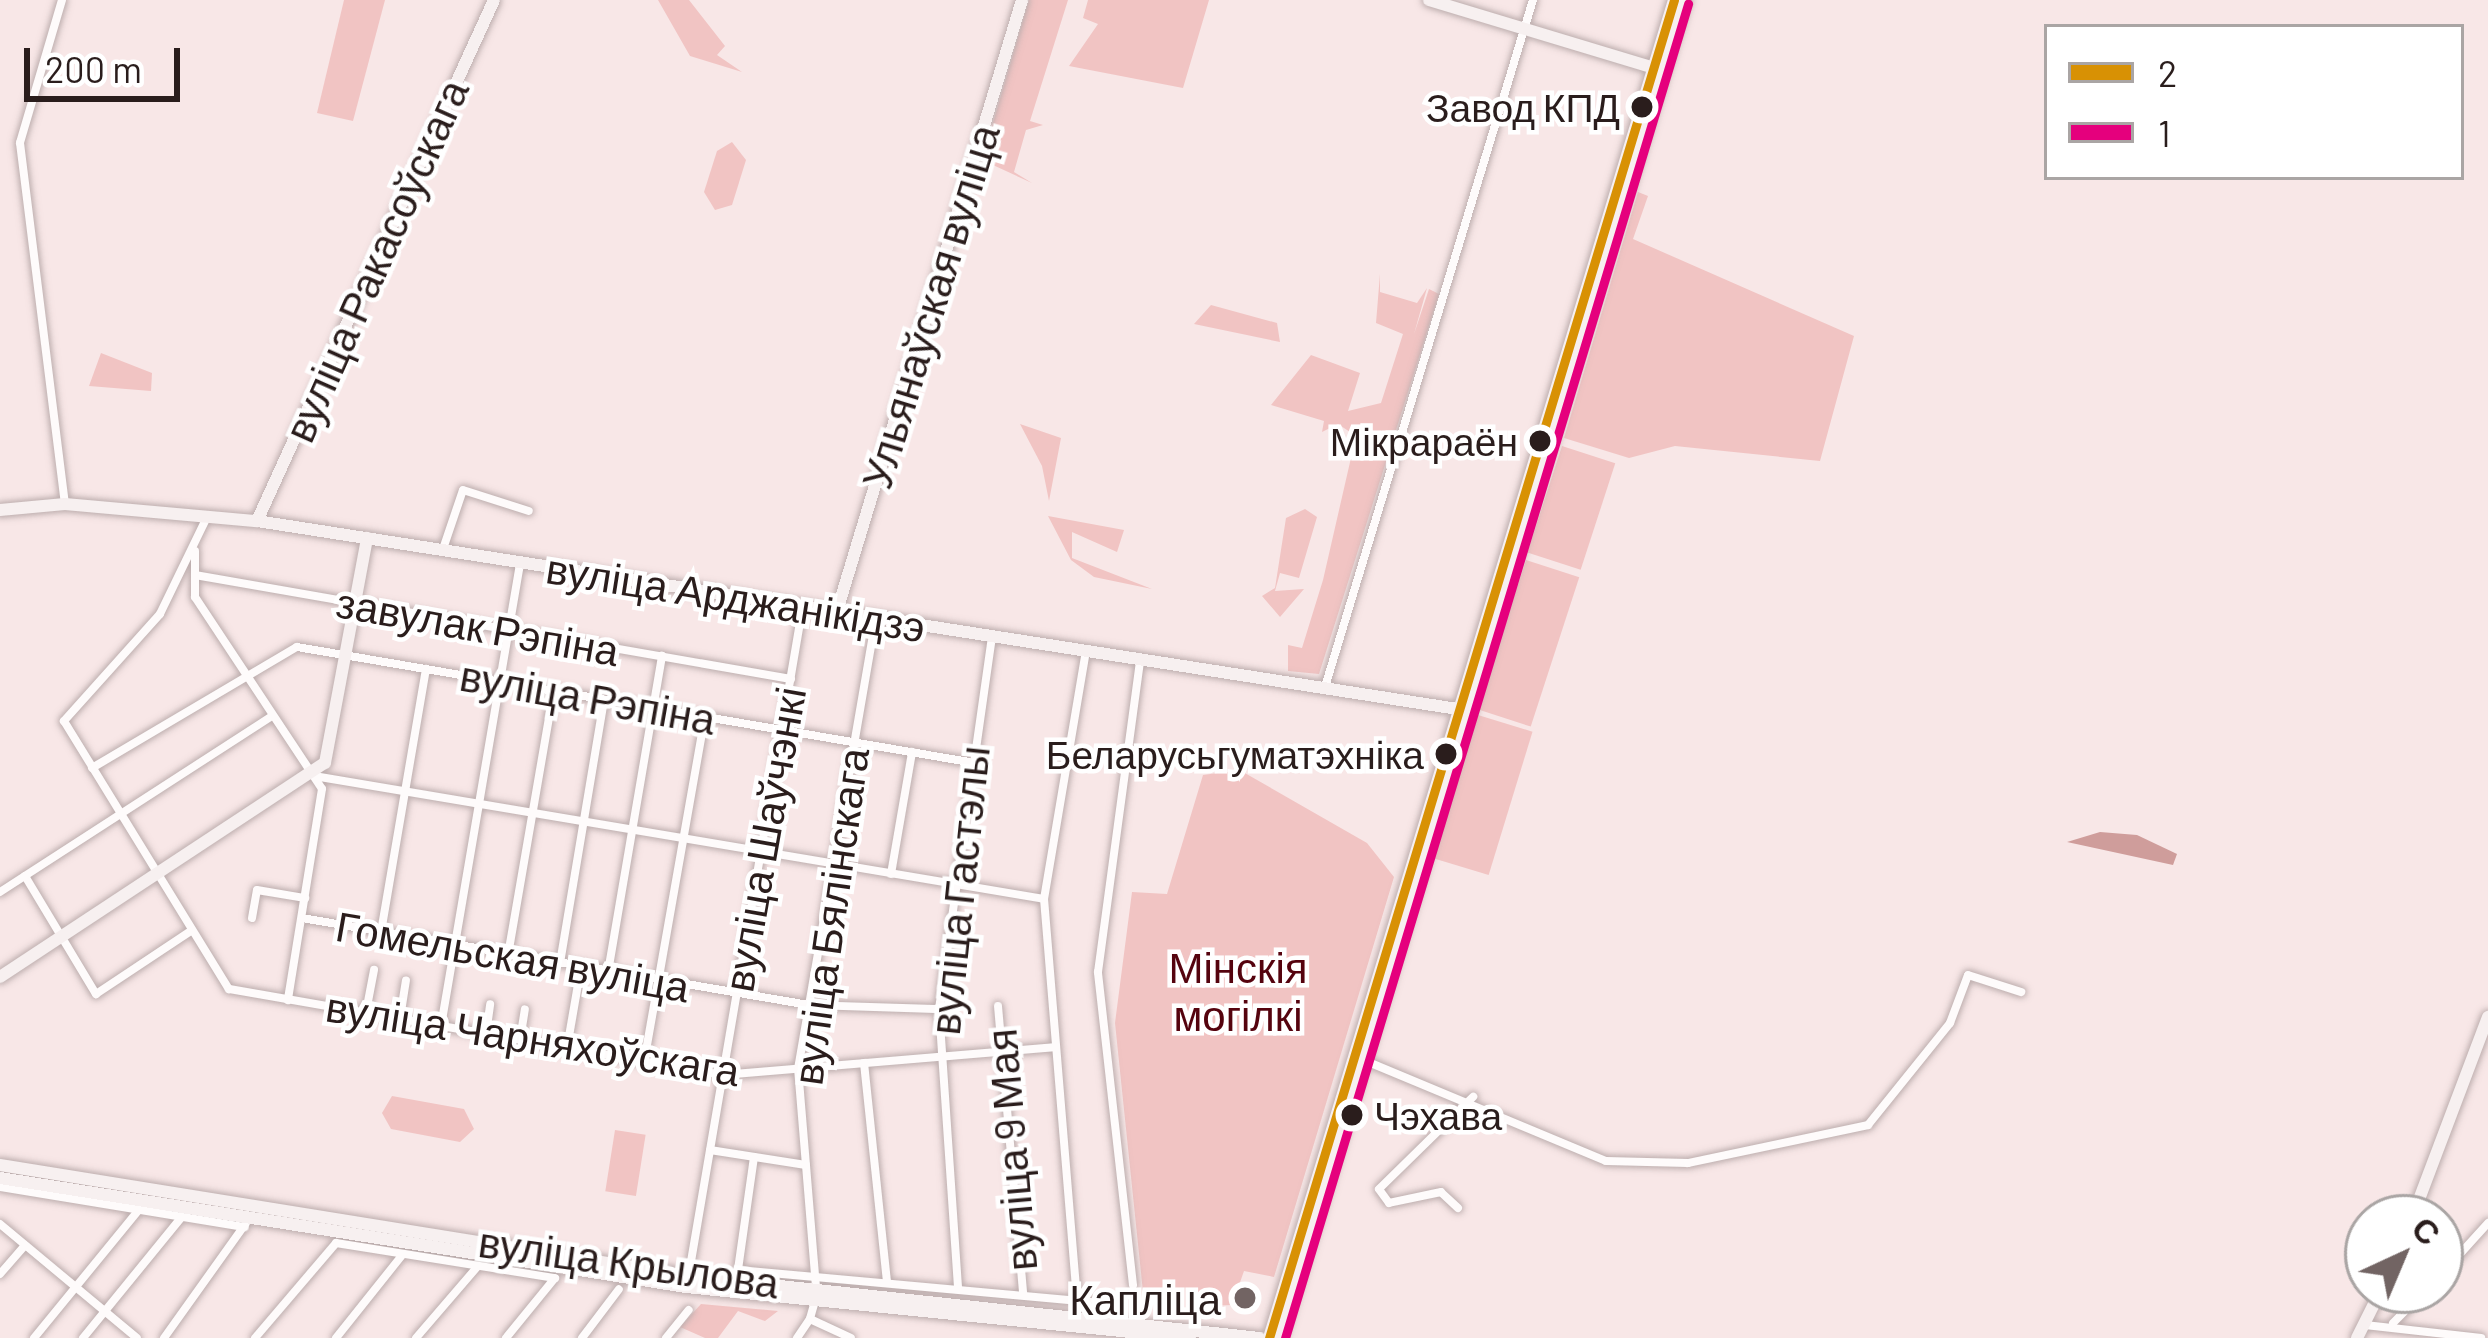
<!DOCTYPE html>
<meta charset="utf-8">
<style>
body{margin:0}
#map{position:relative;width:2488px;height:1338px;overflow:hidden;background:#f8e7e7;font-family:Barlow,sans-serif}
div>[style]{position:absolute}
.green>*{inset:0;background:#f1c4c3;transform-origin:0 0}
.water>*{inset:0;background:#cf9d9b}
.roads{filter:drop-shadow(0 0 3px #bdaeae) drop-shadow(0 0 3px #bdaeae)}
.minor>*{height:8px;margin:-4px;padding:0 4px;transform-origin:4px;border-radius:4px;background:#fefbfb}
.major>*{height:12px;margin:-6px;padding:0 6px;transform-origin:6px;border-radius:6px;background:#f7f0f0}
.bus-1>*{height:9px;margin:-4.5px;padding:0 4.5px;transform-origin:4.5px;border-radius:4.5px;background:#d89104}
.bus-2>*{height:9px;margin:-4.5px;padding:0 4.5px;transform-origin:4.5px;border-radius:4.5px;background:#e5007d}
.dots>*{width:33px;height:33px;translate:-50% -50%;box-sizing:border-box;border:6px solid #fff;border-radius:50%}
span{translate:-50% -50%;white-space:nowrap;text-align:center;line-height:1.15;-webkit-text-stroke:9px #fff;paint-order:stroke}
.bus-label{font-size:39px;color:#2a1d1c}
.right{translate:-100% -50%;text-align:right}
.left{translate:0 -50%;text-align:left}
.street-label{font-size:42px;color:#2a1d1c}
.park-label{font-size:42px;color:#55030e}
.poi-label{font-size:42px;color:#2a1d1c}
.legend{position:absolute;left:2044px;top:24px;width:420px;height:156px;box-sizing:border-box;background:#fff;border:3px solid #aaa5a4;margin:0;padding:15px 21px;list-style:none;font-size:36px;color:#2a1d1c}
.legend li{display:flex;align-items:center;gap:24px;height:60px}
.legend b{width:60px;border:3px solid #aaa5a4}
.north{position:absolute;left:2344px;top:1194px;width:120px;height:120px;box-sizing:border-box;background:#fff;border:3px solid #aaa5a4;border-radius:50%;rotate:44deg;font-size:33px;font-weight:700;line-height:48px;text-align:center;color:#2a1d1c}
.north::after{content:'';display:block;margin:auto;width:42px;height:54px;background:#726463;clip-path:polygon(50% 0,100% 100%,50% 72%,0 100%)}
.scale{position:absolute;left:24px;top:48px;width:156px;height:54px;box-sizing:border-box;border:6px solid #2a1d1c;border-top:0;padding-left:15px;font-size:36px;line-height:42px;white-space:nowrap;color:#2a1d1c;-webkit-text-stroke:9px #fff;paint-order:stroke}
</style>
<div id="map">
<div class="green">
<div style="clip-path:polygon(344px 0,385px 0,353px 121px,317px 113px)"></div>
<div style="clip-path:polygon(658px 0,689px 0,725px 46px,717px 55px,742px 72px,690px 56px)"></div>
<div style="clip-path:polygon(1029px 0,1068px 0,1030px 121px,1043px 125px,1026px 130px,1014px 172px,1032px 183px,982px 160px)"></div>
<div style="clip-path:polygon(1088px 0,1209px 0,1183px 88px,1069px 66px,1098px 24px,1083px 18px)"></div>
<div style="clip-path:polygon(732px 142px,746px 160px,732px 205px,715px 210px,704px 192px,717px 151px)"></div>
<div style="clip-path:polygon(1638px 192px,1648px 196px,1633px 239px,1854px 336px,1820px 461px,1675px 446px,1629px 458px,1564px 438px)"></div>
<div style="clip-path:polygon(1380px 274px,1380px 292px,1417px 303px,1427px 288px,1414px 334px,1429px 289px,1439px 294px,1319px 674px,1288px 671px,1288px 645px,1302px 648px,1323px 580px,1356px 436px,1338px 424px,1322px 432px,1324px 421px,1271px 405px,1311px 355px,1360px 373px,1348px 411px,1381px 403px,1403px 334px,1376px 323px)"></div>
<div style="clip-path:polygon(1211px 305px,1277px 323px,1280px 342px,1194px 324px)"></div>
<div style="clip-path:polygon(101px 353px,152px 373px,151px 391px,89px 386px)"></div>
<div style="clip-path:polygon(1020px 424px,1061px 438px,1049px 501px,1042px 466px)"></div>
<div style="left:1562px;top:446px;width:56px;height:112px;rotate:18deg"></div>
<div style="clip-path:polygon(1305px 509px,1317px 517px,1299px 578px,1280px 573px,1275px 591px,1304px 589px,1280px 617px,1262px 596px,1275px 588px,1286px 518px)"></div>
<div style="clip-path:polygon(1048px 516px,1124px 530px,1117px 552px,1072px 532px,1072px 558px,1152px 589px,1094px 577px,1071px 560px)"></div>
<div style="left:1526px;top:560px;width:56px;height:157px;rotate:18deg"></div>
<div style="left:1478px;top:715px;width:57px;height:150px;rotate:17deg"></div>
<div style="clip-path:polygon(1225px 772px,1243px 772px,1367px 843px,1394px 877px,1274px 1277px,1244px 1271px,1232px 1305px,1163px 1308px,1143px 1292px,1115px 1023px,1132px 892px,1167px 894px,1203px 775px)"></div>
<div style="clip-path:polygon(392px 1096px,464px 1109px,474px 1129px,460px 1142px,391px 1129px,382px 1113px)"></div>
<div style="left:615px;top:1130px;width:31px;height:62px;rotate:9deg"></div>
<div style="clip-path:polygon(701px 1304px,778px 1311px,765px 1321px,738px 1311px,718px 1338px,705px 1338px,680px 1327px)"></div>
</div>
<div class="water">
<div style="clip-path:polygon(2100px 832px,2137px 835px,2177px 854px,2173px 865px,2067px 842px)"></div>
</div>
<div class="roads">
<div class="minor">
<div style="left:62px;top:0;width:149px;rotate:106.4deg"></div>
<div style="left:20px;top:143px;width:364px;rotate:82.9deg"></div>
<div style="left:207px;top:517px;width:108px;rotate:115.9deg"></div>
<div style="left:160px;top:614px;width:144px;rotate:131.9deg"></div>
<div style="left:64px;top:721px;width:315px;rotate:58.4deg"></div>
<div style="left:229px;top:989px;width:501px;rotate:9.88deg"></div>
<div style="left:723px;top:1075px;width:331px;rotate:-4.8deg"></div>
<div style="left:443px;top:549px;width:62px;rotate:-71.3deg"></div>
<div style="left:463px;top:490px;width:69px;rotate:17.7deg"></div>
<div style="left:195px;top:551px;width:24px;rotate:90deg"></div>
<div style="left:195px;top:575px;width:605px;rotate:9.9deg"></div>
<div style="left:195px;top:575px;width:22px;rotate:90deg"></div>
<div style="left:195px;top:597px;width:230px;rotate:56.5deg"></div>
<div style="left:322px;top:789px;width:214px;rotate:99.2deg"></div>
<div style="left:1325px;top:687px;width:718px;rotate:-73.16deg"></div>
<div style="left:92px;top:768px;width:238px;rotate:-30.6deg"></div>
<div style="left:297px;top:647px;width:682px;rotate:9.71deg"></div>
<div style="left:314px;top:776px;width:740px;rotate:9.56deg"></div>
<div style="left:891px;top:874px;width:124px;rotate:-80.2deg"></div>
<div style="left:25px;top:876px;width:138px;rotate:59deg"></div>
<div style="left:96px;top:994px;width:114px;rotate:-33.6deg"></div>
<div style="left:0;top:892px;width:324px;rotate:-32.9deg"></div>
<div style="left:252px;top:918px;width:28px;rotate:-80deg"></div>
<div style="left:257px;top:890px;width:49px;rotate:9.5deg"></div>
<div style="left:302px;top:918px;width:514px;rotate:9.74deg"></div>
<div style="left:809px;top:1005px;width:130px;rotate:1.8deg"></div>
<div style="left:381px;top:932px;width:267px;rotate:-80.3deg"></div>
<div style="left:508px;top:955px;width:269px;rotate:-80.2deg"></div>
<div style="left:560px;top:963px;width:267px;rotate:-80.5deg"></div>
<div style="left:608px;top:972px;width:321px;rotate:-80.3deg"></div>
<div style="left:998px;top:1006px;width:288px;rotate:85deg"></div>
<div style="left:366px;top:1012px;width:43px;rotate:-79.2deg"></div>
<div style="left:400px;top:1018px;width:38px;rotate:-81deg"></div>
<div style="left:441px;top:1026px;width:471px;rotate:-80.3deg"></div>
<div style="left:486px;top:1034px;width:30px;rotate:-82deg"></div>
<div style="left:520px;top:1040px;width:31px;rotate:-81deg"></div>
<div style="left:567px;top:1048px;width:82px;rotate:-80.2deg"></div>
<div style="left:1361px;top:1059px;width:265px;rotate:22.6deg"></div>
<div style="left:1606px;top:1161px;width:82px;rotate:1.4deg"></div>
<div style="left:1688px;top:1163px;width:184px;rotate:-11.9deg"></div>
<div style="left:1868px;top:1125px;width:131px;rotate:-51.2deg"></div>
<div style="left:1950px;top:1023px;width:51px;rotate:-69.4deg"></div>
<div style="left:1968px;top:975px;width:56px;rotate:17.8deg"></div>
<div style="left:644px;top:1062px;width:351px;rotate:-80deg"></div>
<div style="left:864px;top:1063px;width:219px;rotate:84deg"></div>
<div style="left:710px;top:1150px;width:97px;rotate:8.9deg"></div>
<div style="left:754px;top:1157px;width:114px;rotate:98.1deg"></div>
<div style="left:738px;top:1270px;width:365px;rotate:5.2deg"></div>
<div style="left:1102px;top:1303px;width:15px;rotate:62deg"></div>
<div style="left:0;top:1187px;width:248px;rotate:9.3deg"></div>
<div style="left:1458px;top:1208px;width:23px;rotate:-137deg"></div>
<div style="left:1441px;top:1192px;width:53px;rotate:168.1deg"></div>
<div style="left:1389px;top:1203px;width:17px;rotate:-126deg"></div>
<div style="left:1379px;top:1189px;width:132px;rotate:-44.4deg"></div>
<div style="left:0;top:1224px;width:178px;rotate:39.8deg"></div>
<div style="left:0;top:1274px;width:38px;rotate:-49deg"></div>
<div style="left:2440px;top:1276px;width:72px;rotate:-47.8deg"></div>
<div style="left:688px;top:1279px;width:684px;rotate:-80.32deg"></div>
<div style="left:1133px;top:1285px;width:315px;rotate:-96.4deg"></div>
<div style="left:1098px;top:972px;width:315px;rotate:-82.3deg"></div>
<div style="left:816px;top:1287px;width:219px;rotate:-94.7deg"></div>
<div style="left:798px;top:1069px;width:457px;rotate:-80.2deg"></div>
<div style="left:958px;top:1287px;width:279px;rotate:-93.9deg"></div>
<div style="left:939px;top:1009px;width:376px;rotate:-81.9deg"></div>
<div style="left:1077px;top:1300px;width:402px;rotate:-94.7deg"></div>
<div style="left:1044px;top:899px;width:252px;rotate:-80.4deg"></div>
<div style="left:815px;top:1301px;width:19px;rotate:106deg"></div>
<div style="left:810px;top:1319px;width:45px;rotate:24.9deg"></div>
<div style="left:2393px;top:1323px;width:47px;rotate:-45deg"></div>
<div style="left:2365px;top:1325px;width:117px;rotate:6.4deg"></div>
<div style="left:34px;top:1338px;width:164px;rotate:-50.7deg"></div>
<div style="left:83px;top:1338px;width:155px;rotate:-50.8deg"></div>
<div style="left:164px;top:1338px;width:141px;rotate:-54.5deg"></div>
<div style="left:255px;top:1338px;width:125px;rotate:-49.5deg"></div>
<div style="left:336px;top:1243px;width:222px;rotate:9.1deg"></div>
<div style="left:336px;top:1338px;width:107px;rotate:-51.4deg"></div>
<div style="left:416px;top:1338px;width:94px;rotate:-49.3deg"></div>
<div style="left:506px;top:1338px;width:77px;rotate:-50.8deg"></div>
<div style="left:582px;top:1338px;width:61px;rotate:-52.9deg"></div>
<div style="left:666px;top:1338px;width:36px;rotate:-51deg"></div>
<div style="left:797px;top:1338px;width:23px;rotate:-56deg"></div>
</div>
<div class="major">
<div style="left:1429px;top:0;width:238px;rotate:16.8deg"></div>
<div style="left:0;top:510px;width:65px;rotate:-5.3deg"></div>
<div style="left:65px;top:504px;width:193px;rotate:5.1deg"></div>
<div style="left:257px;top:521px;width:1228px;rotate:8.9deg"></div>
<div style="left:257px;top:521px;width:572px;rotate:-65.54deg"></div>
<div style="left:837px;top:611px;width:638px;rotate:-73.15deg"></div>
<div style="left:0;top:977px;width:389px;rotate:-33.4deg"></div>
<div style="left:325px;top:763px;width:229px;rotate:-79.4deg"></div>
<div style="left:0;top:1165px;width:697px;rotate:9.16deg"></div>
<div style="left:688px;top:1276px;width:575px;rotate:6.19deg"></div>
<div style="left:0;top:1178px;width:695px;rotate:9.03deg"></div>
<div style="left:686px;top:1287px;width:507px;rotate:5.78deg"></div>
<div style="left:2412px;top:1218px;width:215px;rotate:-69.3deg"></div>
<div style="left:1269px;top:1338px;width:1398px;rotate:-73.16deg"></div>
<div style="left:1280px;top:1338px;width:1398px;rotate:-73.16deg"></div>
<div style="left:2357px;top:1338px;width:54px;rotate:-63.4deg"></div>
</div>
</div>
<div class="bus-1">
<div style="left:1269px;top:1338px;width:1398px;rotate:-73.16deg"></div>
</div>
<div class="bus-2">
<div style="left:1285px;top:1338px;width:1394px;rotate:-73.19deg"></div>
</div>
<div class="dots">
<div style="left:1642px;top:107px;background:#2a1d1c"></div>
<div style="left:1540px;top:441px;background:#2a1d1c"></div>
<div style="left:1446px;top:754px;background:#2a1d1c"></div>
<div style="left:1352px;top:1115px;background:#2a1d1c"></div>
<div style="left:1245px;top:1298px;background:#726463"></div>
</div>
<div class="bus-label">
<span class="right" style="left:1620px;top:107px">Завод КПД</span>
<span class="right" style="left:1518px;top:441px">Мікрараён</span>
<span class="right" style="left:1424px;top:754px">Беларусьгуматэхніка</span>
<span class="left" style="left:1374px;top:1115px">Чэхава</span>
</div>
<div class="street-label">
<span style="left:375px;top:260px;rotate:-66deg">вуліца Ракасоўскага</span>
<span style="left:929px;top:306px;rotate:-73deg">Ульянаўская вуліца</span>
<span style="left:736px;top:596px;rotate:9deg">вуліца Арджанікідзэ</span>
<span style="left:478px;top:625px;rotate:10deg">завулак Рэпіна</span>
<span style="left:588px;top:696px;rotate:10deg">вуліца Рэпіна</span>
<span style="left:763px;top:839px;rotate:-80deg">вуліца Шаўчэнкі</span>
<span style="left:958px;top:890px;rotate:-84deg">вуліца Гастэлы</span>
<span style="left:829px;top:916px;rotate:-82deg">вуліца Бялінскага</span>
<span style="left:513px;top:955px;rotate:10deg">Гомельская вуліца</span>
<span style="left:533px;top:1037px;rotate:9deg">вуліца Чарняхоўскага</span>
<span style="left:1010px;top:1150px;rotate:-95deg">вуліца 9 Мая</span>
<span style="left:629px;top:1261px;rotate:8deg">вуліца Крылова</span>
</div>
<div class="park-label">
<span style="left:1238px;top:990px">Мінскія<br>могілкі</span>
</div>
<div class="poi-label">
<span class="right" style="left:1221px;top:1298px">Капліца</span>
</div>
<ul class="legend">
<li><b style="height:15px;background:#d89104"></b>2</li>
<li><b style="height:15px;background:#e5007d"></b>1</li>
</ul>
<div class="north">С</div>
<div class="scale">200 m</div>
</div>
